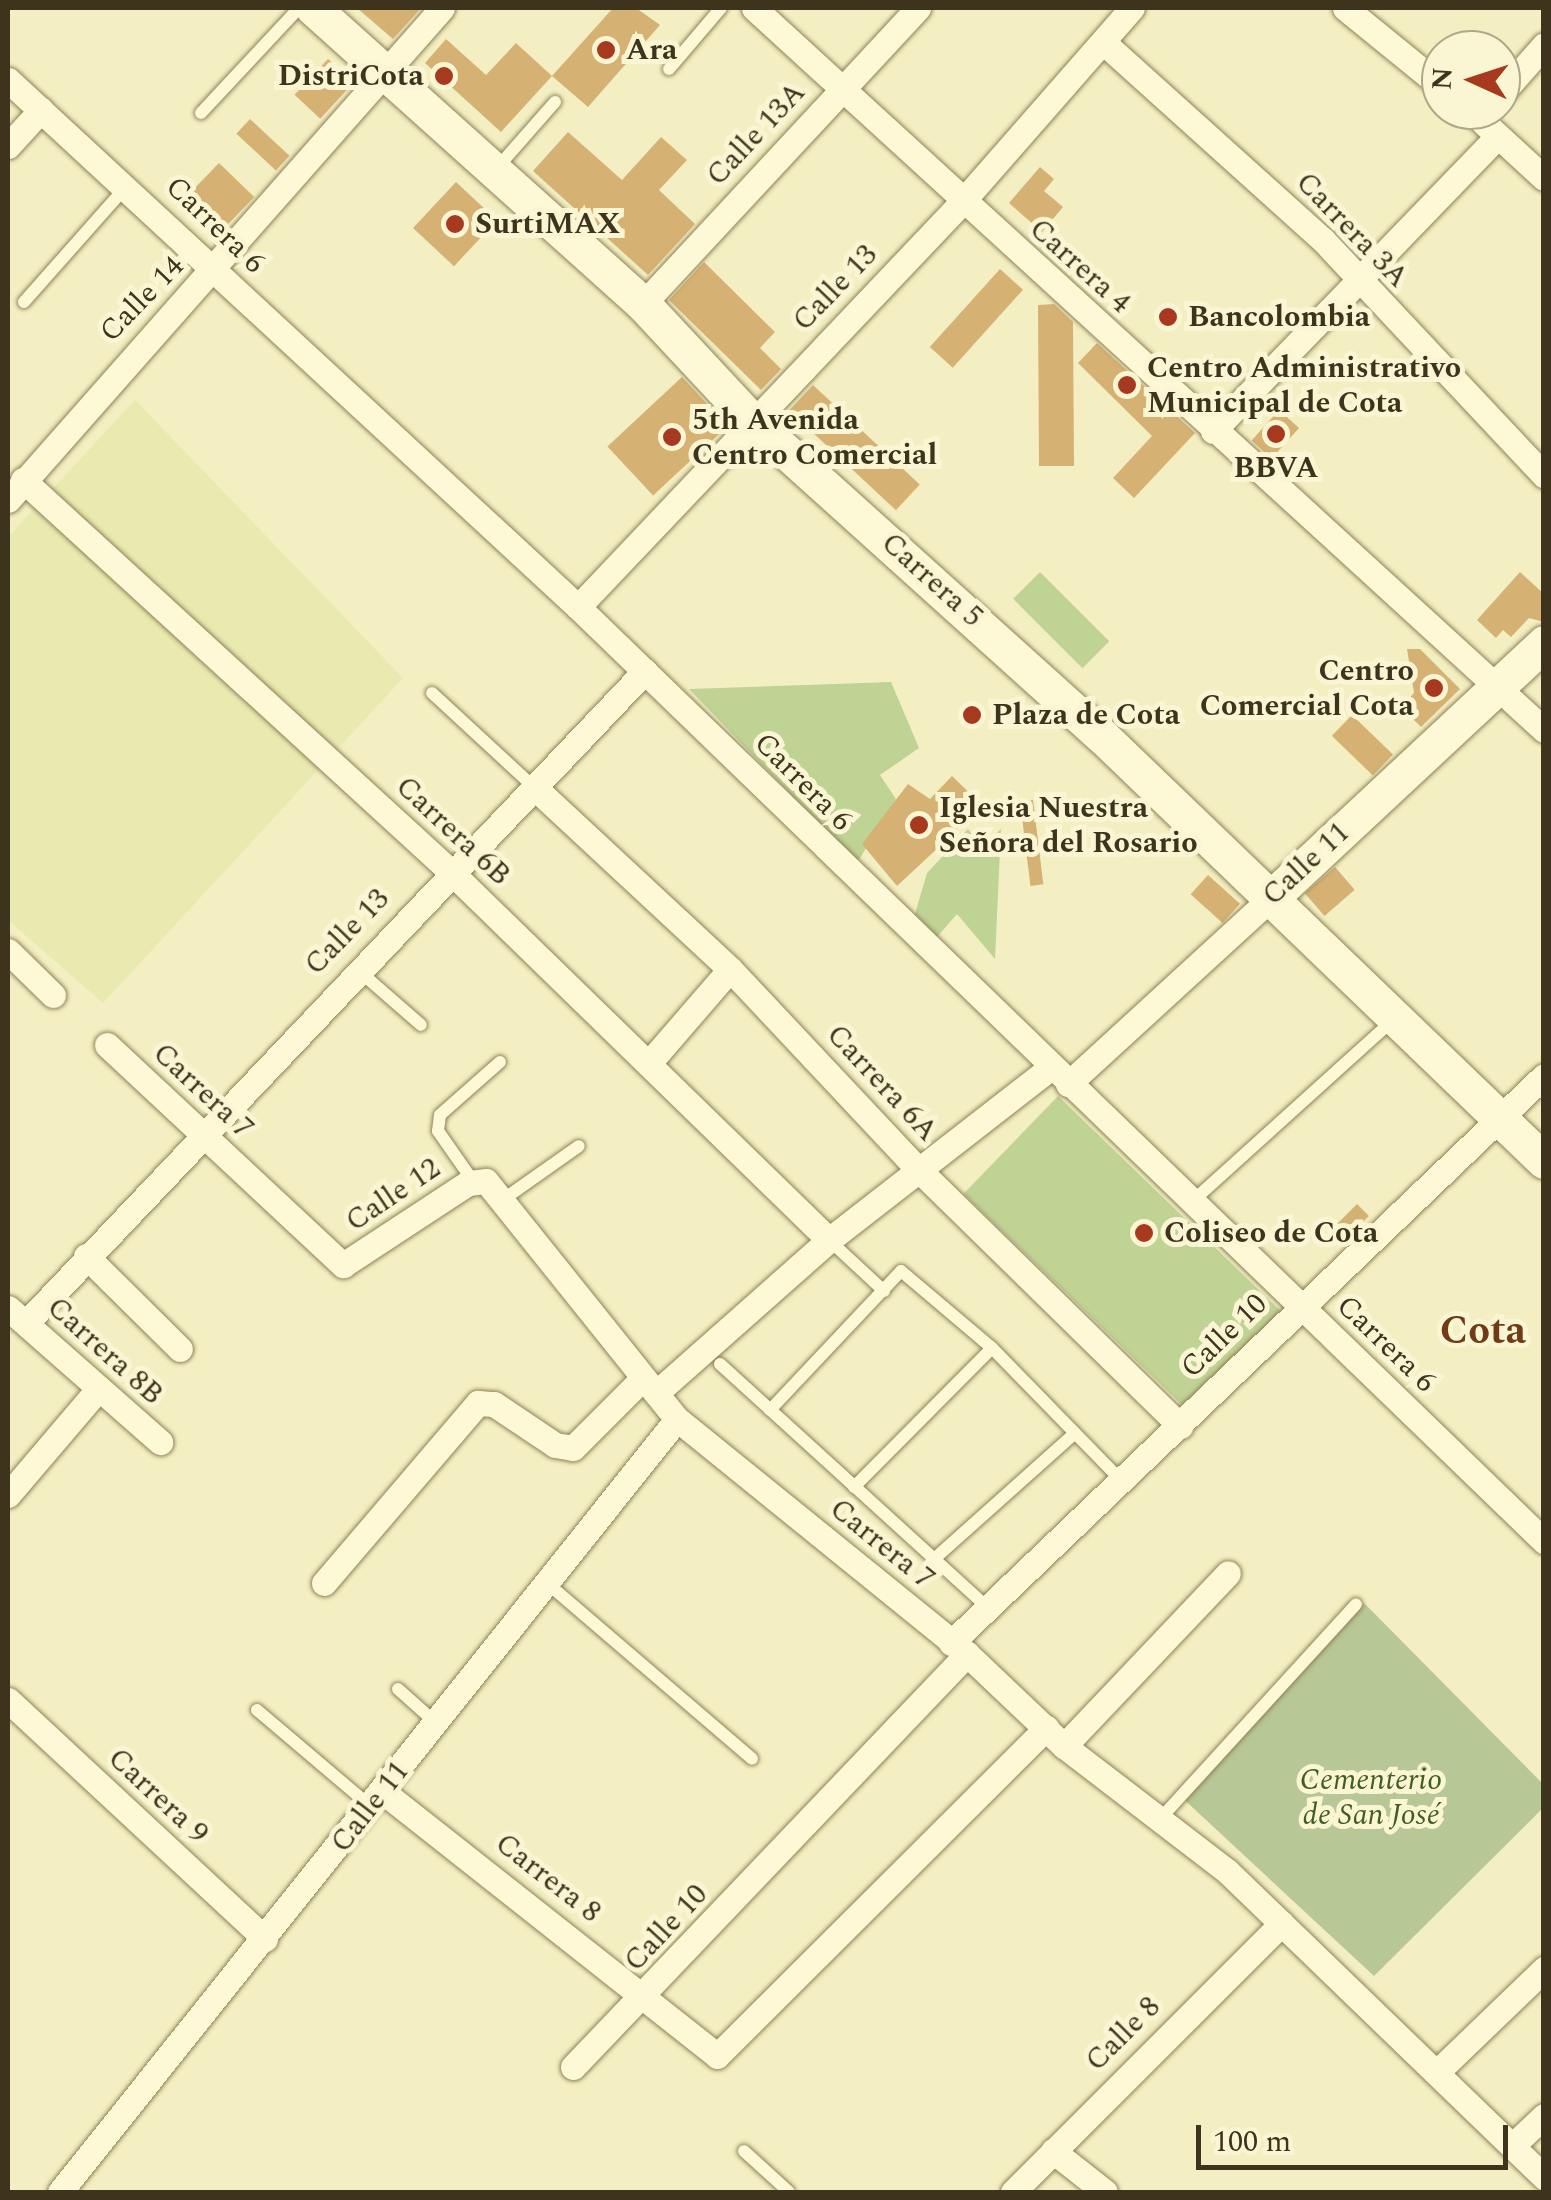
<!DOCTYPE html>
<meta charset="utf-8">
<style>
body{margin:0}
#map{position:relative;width:1551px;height:2200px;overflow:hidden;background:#f3efc2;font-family:Spectral,serif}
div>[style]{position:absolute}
.farmland>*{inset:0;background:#e8eaaf}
.green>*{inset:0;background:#bfd394;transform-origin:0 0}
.cemetery>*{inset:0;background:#b7c795}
.building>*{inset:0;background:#d6b174;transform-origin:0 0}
.roads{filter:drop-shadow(0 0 2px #908157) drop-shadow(0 0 2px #908157)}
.service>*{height:12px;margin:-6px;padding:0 6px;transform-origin:6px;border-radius:6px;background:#fdf9d7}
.minor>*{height:25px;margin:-12.5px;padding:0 12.5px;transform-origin:12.5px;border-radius:12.5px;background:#fdf9d7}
.secondary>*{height:35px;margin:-17.5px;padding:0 17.5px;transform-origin:17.5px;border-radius:17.5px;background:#fdf9d7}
.dots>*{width:28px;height:28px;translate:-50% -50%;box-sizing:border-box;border:5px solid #faf6d3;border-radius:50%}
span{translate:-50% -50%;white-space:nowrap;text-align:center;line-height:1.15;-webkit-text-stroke:10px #faf6d3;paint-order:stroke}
.poi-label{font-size:30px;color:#3e341d;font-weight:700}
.left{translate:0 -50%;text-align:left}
.right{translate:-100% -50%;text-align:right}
.street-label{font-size:30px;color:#3e341d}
.park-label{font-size:30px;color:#425d21;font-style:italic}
.district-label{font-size:40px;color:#703b16;font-weight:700}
.frame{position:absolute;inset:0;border:10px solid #3e341d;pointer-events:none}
.north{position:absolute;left:1421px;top:30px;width:100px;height:100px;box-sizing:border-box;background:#faf6d3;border:2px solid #afa88a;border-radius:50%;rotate:273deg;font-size:28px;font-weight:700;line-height:40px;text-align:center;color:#3e341d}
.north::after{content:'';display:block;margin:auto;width:35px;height:45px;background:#a7391f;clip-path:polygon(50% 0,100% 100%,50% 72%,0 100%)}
.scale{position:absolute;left:1196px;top:2125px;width:312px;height:45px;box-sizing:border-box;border:5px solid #3e341d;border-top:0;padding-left:12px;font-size:30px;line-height:35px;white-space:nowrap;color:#3e341d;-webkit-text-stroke:8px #faf6d3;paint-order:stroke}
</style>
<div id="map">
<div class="farmland">
<div style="clip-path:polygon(135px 400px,403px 678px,103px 1003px,8px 920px,8px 537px)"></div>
</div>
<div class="green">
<div style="left:1040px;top:572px;width:98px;height:38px;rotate:45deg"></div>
<div style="clip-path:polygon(891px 682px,919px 748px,880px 775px,896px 799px,857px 863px,689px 689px)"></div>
<div style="clip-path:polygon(968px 829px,982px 847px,1001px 829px,995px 959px,957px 914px,937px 937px,915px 914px,927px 873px)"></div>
<div style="left:1058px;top:1096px;width:310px;height:136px;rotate:44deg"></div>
</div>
<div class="cemetery">
<div style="clip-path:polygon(1364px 1603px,1543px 1784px,1544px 1807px,1374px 1976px,1177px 1793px)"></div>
</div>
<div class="building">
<div style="clip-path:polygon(357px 8px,421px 8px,393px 39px)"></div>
<div style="clip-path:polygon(613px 8px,636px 8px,660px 25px,588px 107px,552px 76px)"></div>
<div style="clip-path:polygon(446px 39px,486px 75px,516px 43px,552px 76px,501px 132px,425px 63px)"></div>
<div style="left:328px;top:59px;width:35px;height:49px;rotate:43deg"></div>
<div style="left:250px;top:119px;width:54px;height:20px;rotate:43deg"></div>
<div style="clip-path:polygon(568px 132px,622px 180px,661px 137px,687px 160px,659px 190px,695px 224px,648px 275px,533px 171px)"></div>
<div style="left:219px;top:163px;width:49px;height:55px;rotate:44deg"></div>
<div style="clip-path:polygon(1040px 167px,1054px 179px,1044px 191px,1063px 207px,1042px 232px,1009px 203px)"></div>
<div style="left:456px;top:182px;width:56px;height:63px;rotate:43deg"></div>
<div style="clip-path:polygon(704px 262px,775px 332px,760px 348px,781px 369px,761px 390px,669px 300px)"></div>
<div style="left:1000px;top:269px;width:31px;height:105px;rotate:42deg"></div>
<div style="clip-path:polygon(1054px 304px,1073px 322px,1074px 466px,1039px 466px,1038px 305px)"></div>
<div style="clip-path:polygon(1097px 343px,1195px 433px,1134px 498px,1113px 478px,1152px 436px,1078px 363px)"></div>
<div style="left:682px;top:377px;width:67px;height:102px;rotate:47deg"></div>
<div style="left:813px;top:385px;width:146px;height:35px;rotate:43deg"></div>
<div style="left:1279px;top:410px;width:27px;height:41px;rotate:42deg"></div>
<div style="clip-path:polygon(1520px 572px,1544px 594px,1544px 622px,1529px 618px,1511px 637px,1503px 630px,1496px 638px,1477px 620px)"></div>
<div style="clip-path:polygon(1407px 649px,1420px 649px,1460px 689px,1421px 727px,1401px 707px,1414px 693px)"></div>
<div style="left:1352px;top:715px;width:57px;height:29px;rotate:44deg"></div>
<div style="clip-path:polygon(952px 776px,983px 806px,897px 886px,862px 844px,908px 784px,930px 799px)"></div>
<div style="left:1033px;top:800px;width:85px;height:13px;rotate:83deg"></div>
<div style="left:1335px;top:867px;width:30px;height:40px;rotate:49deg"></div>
<div style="left:1208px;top:875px;width:43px;height:26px;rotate:42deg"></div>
<div style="left:1357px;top:1204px;width:17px;height:30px;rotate:45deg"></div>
</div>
<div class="roads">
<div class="service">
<div style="left:669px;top:69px;width:80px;rotate:-49.6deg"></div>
<div style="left:201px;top:113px;width:144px;rotate:-47deg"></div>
<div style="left:497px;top:168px;width:88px;rotate:-48.7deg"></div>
<div style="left:24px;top:302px;width:152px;rotate:-48.5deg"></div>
<div style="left:432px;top:693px;width:139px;rotate:42.7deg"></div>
<div style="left:359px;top:971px;width:82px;rotate:41.1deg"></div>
<div style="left:473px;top:1181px;width:61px;rotate:-125deg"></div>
<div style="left:438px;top:1131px;width:16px;rotate:-83deg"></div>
<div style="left:440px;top:1115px;width:80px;rotate:-41.5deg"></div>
<div style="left:1195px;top:1199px;width:266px;rotate:-42.1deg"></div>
<div style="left:501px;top:1201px;width:95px;rotate:-35.2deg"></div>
<div style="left:829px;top:1240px;width:75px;rotate:42.8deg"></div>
<div style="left:720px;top:1364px;width:362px;rotate:42.3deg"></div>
<div style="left:770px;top:1410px;width:191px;rotate:-46.7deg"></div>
<div style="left:901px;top:1271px;width:119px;rotate:40.2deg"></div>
<div style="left:992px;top:1348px;width:186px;rotate:45.7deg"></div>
<div style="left:854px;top:1487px;width:196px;rotate:-45.2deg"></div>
<div style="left:933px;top:1560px;width:188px;rotate:-41.8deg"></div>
<div style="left:547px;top:1583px;width:270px;rotate:40.6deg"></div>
<div style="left:398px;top:1689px;width:51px;rotate:41.8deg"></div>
<div style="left:257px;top:1710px;width:148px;rotate:40.3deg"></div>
<div style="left:1159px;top:1820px;width:292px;rotate:-47.6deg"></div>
<div style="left:744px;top:2151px;width:61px;rotate:42.3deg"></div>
</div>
<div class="minor">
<div style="left:754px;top:8px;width:1070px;rotate:42.42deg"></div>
<div style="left:1345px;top:8px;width:124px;rotate:39.1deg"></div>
<div style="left:1103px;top:42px;width:296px;rotate:42deg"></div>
<div style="left:1323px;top:240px;width:323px;rotate:46.8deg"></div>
<div style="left:8px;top:80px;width:776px;rotate:42.76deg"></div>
<div style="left:578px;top:607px;width:1344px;rotate:44.04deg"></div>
<div style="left:1501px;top:94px;width:65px;rotate:-48.7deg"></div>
<div style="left:1470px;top:110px;width:100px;rotate:42.6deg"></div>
<div style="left:8px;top:146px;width:49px;rotate:-47.5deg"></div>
<div style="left:643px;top:304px;width:404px;rotate:-47.1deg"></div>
<div style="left:1213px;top:431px;width:410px;rotate:-46deg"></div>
<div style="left:23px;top:480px;width:579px;rotate:42.48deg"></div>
<div style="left:450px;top:871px;width:529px;rotate:44.23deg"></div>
<div style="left:8px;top:500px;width:656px;rotate:-48.58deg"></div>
<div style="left:578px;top:607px;width:558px;rotate:-46.52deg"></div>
<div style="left:962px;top:202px;width:258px;rotate:-48.8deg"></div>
<div style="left:534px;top:787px;width:267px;rotate:42.9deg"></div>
<div style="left:730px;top:969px;width:276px;rotate:46.8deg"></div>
<div style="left:919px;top:1170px;width:366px;rotate:44.4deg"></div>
<div style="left:8px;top:951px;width:63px;rotate:44.4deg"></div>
<div style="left:107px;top:1045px;width:323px;rotate:43deg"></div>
<div style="left:343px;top:1265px;width:149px;rotate:-33.3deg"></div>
<div style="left:468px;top:1183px;width:18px;rotate:-6deg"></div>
<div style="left:486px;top:1181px;width:305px;rotate:51.3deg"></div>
<div style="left:677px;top:1419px;width:373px;rotate:39deg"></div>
<div style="left:967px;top:1654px;width:134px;rotate:43.5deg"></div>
<div style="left:1064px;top:1746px;width:205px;rotate:37.5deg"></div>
<div style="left:1227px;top:1871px;width:441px;rotate:44deg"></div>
<div style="left:649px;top:1063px;width:124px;rotate:-49.2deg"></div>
<div style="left:1068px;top:1084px;width:278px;rotate:-42.5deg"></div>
<div style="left:86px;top:1256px;width:132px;rotate:44.7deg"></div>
<div style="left:8px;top:1308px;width:203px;rotate:41.4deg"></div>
<div style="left:26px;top:1323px;width:899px;rotate:-46.49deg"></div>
<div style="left:656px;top:1393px;width:231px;rotate:-41.5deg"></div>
<div style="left:829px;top:1240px;width:280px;rotate:-37.9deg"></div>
<div style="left:8px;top:1495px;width:140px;rotate:-49.6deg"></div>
<div style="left:324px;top:1583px;width:237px;rotate:-49.5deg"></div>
<div style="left:478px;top:1403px;width:16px;rotate:4deg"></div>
<div style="left:494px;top:1404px;width:73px;rotate:33.9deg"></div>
<div style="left:555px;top:1445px;width:18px;rotate:9deg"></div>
<div style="left:573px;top:1448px;width:95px;rotate:-45deg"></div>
<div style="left:951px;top:1643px;width:820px;rotate:-43.72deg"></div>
<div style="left:8px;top:1700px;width:351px;rotate:42.9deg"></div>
<div style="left:1064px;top:1746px;width:238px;rotate:-46.5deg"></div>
<div style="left:382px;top:1791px;width:427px;rotate:38.3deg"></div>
<div style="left:717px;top:2056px;width:465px;rotate:-44.9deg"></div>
<div style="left:573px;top:2067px;width:571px;rotate:-46.35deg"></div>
<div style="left:1437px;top:2072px;width:149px;rotate:-43.9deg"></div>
<div style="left:1512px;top:2146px;width:44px;rotate:-43.2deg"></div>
<div style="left:1053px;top:2151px;width:66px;rotate:38.3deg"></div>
<div style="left:60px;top:2192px;width:989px;rotate:-51.4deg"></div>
<div style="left:1013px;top:2192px;width:380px;rotate:-45deg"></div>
</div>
<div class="secondary">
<div style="left:313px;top:8px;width:443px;rotate:41.9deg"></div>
<div style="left:643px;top:304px;width:160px;rotate:47deg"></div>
<div style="left:752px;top:421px;width:471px;rotate:42deg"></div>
<div style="left:1102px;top:736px;width:613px;rotate:43.88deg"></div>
<div style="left:1273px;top:896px;width:371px;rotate:-43deg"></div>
</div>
</div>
<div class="dots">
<div style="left:606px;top:50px;background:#a7391f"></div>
<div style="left:444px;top:76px;background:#a7391f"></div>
<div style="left:455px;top:224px;background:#a7391f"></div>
<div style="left:1168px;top:317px;background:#a7391f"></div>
<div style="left:1127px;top:385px;background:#a7391f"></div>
<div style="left:1276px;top:434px;background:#a7391f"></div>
<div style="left:672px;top:437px;background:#a7391f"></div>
<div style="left:1434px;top:688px;background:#a7391f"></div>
<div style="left:972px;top:715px;background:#a7391f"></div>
<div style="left:919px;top:825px;background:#a7391f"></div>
<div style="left:1144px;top:1233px;background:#a7391f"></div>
</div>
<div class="poi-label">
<span class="left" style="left:626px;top:50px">Ara</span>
<span class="right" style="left:424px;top:76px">DistriCota</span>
<span class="left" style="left:475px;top:224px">SurtiMAX</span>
<span class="left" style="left:1188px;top:317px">Bancolombia</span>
<span class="left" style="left:1147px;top:385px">Centro Administrativo<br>Municipal de Cota</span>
<span class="left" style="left:692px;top:437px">5th Avenida<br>Centro Comercial</span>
<span style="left:1276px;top:468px">BBVA</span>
<span class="right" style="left:1414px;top:688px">Centro<br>Comercial Cota</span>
<span class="left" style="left:992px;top:715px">Plaza de Cota</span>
<span class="left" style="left:939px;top:825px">Iglesia Nuestra<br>Señora del Rosario</span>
<span class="left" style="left:1164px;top:1233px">Coliseo de Cota</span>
</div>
<div class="street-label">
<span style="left:756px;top:134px;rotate:-47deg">Calle 13A</span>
<span style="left:215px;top:225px;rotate:44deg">Carrera 6</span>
<span style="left:1352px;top:230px;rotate:46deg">Carrera 3A</span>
<span style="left:1080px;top:266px;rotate:42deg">Carrera 4</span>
<span style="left:835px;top:288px;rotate:-46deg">Calle 13</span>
<span style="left:142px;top:299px;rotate:-46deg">Calle 14</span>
<span style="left:932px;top:580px;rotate:42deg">Carrera 5</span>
<span style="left:803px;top:782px;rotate:45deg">Carrera 6</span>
<span style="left:453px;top:831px;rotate:43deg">Carrera 6B</span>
<span style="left:1306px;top:864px;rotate:-43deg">Calle 11</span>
<span style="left:347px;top:932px;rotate:-46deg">Calle 13</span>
<span style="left:882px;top:1083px;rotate:47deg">Carrera 6A</span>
<span style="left:203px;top:1091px;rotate:43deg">Carrera 7</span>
<span style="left:393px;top:1195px;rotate:-34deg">Calle 12</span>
<span style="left:1224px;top:1336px;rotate:-44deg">Calle 10</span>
<span style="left:1386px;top:1344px;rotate:44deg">Carrera 6</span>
<span style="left:105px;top:1351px;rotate:42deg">Carrera 8B</span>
<span style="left:882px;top:1544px;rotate:39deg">Carrera 7</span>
<span style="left:158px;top:1796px;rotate:43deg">Carrera 9</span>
<span style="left:370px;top:1807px;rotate:-52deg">Calle 11</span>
<span style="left:548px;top:1878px;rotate:38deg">Carrera 8</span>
<span style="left:666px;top:1928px;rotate:-47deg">Calle 10</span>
<span style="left:1123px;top:2034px;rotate:-45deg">Calle 8</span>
</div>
<div class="park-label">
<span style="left:1371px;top:1797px">Cementerio<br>de San José</span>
</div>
<div class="district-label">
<span style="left:1483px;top:1332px">Cota</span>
</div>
<div class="frame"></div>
<div class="north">N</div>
<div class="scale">100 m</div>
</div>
